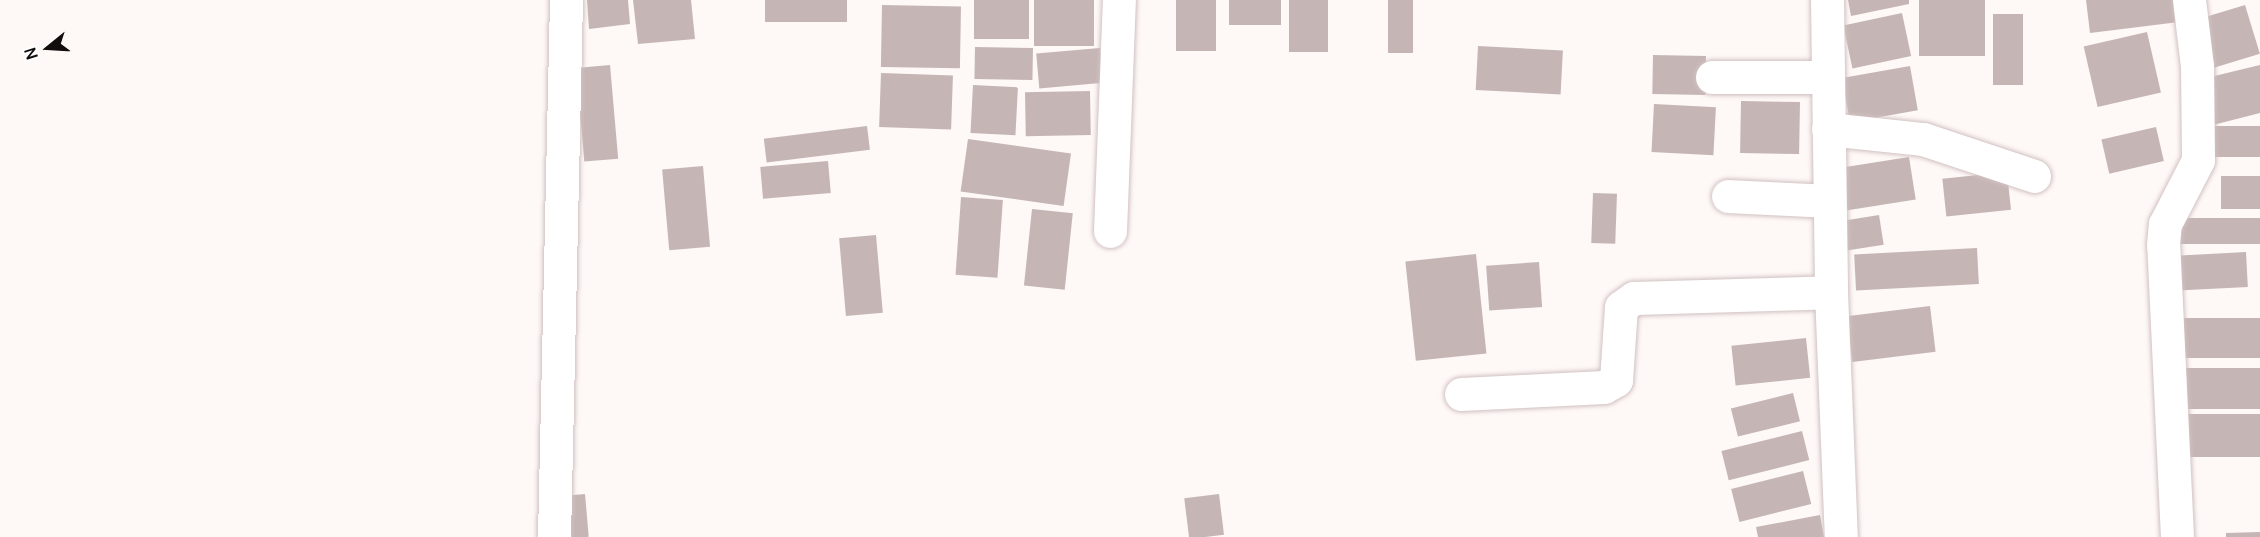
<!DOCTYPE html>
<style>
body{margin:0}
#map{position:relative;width:2260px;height:537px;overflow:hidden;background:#fef8f7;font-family:Manrope,sans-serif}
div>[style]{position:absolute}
.building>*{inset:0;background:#c5b6b5;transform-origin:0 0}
.roads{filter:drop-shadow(0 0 2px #d1c1c1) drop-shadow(0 0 2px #d1c1c1)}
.minor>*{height:33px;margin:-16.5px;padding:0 16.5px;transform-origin:16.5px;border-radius:16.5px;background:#fff}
span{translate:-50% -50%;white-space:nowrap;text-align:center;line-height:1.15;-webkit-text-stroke:4.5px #fff;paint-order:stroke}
.north{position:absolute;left:18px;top:18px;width:60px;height:60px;-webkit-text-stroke:4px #fff;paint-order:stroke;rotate:252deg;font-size:16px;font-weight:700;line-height:24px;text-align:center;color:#120d0d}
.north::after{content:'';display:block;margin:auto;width:21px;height:27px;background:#120d0d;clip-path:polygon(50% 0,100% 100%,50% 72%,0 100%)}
</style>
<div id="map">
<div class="building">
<div style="clip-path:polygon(587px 0,628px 0,630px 24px,589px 29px)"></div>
<div style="clip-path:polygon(633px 0,691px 0,695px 39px,638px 44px)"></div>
<div style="left:765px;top:0;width:82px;height:22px"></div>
<div style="left:974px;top:0;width:55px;height:39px"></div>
<div style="left:1034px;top:0;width:60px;height:46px"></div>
<div style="left:1176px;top:0;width:40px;height:51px"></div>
<div style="left:1229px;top:0;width:52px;height:25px"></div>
<div style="left:1289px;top:0;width:39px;height:52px"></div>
<div style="left:1388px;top:0;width:25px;height:53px"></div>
<div style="clip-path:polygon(1848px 0,1909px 0,1909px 4px,1851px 16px)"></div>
<div style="left:1919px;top:0;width:66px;height:56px"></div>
<div style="clip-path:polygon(2086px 0,2184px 0,2187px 21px,2090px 33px)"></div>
<div style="left:882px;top:5px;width:79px;height:62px;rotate:1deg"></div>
<div style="left:2245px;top:5px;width:51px;height:49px;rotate:73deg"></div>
<div style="left:1902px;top:13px;width:44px;height:60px;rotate:78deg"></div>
<div style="left:1993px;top:14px;width:30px;height:71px"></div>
<div style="left:2147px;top:32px;width:62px;height:65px;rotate:77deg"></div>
<div style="left:1478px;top:46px;width:85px;height:44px;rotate:3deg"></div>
<div style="left:975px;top:47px;width:58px;height:32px;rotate:1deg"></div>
<div style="left:1100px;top:48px;width:35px;height:64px;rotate:85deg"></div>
<div style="left:1653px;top:55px;width:53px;height:39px;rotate:1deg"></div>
<div style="left:610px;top:65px;width:94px;height:34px;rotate:85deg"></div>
<div style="clip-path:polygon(2260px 65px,2260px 113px,2213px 125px,2202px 79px)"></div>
<div style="left:1910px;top:66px;width:45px;height:69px;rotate:80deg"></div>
<div style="left:881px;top:73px;width:72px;height:54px;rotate:2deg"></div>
<div style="left:973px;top:85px;width:45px;height:48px;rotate:3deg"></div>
<div style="left:1090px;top:91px;width:44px;height:65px;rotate:89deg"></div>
<div style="left:1741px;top:101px;width:59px;height:52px;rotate:1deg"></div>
<div style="left:1654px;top:104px;width:62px;height:48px;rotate:3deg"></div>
<div style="left:867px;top:126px;width:24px;height:104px;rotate:83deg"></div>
<div style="left:2260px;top:126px;width:31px;height:52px;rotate:90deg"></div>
<div style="left:2156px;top:127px;width:35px;height:56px;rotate:77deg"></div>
<div style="left:968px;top:139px;width:104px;height:53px;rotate:8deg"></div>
<div style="left:1909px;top:157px;width:43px;height:69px;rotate:81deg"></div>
<div style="left:828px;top:161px;width:32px;height:68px;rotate:85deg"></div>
<div style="left:703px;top:166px;width:81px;height:41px;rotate:85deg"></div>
<div style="left:2007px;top:172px;width:38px;height:65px;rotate:84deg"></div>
<div style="left:2260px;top:176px;width:33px;height:39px;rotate:90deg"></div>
<div style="left:1593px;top:193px;width:24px;height:50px;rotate:2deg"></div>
<div style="left:961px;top:197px;width:42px;height:78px;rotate:4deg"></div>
<div style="left:1032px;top:209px;width:41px;height:77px;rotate:6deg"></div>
<div style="left:1879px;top:215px;width:30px;height:44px;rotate:81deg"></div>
<div style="left:2260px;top:218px;width:26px;height:87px;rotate:90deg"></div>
<div style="left:876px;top:235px;width:78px;height:37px;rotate:85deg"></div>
<div style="left:1977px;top:248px;width:36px;height:123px;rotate:87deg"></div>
<div style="left:2246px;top:252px;width:35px;height:70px;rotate:87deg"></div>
<div style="left:1476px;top:254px;width:100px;height:71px;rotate:84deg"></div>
<div style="left:1539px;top:262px;width:45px;height:53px;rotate:86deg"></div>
<div style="left:1930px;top:306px;width:46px;height:84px;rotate:83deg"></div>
<div style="left:2260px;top:318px;width:40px;height:88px;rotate:90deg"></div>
<div style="left:1806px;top:338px;width:40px;height:75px;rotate:84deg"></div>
<div style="left:2184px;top:368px;width:76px;height:41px"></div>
<div style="left:1793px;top:393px;width:29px;height:64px;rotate:76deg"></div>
<div style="left:2260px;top:414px;width:43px;height:81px;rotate:90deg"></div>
<div style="left:1802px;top:431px;width:30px;height:83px;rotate:76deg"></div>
<div style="left:1803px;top:471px;width:34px;height:74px;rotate:76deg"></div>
<div style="left:585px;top:494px;width:43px;height:26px;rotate:85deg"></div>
<div style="left:1219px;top:494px;width:41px;height:35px;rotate:83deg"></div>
<div style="clip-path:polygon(1820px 515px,1824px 537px,1758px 537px,1756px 527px)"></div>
<div style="clip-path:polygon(2260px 532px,2260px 537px,2226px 537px,2226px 533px)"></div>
</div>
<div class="roads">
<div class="minor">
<div style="left:1827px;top:0;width:292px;rotate:89.2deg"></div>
<div style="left:1831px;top:292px;width:245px;rotate:87.7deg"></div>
<div style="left:1712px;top:77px;width:115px"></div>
<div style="left:1828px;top:129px;width:96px;rotate:6deg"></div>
<div style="left:1923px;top:139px;width:117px;rotate:18.4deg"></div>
<div style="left:1728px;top:196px;width:101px;rotate:2.8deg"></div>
<div style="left:1110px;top:231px;width:231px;rotate:-87.8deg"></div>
<div style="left:1461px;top:394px;width:143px;rotate:-2.8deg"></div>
<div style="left:1604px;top:387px;width:14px;rotate:-30deg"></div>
<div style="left:1616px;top:380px;width:73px;rotate:-86.1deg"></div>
<div style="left:1621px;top:307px;width:16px;rotate:-35deg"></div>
<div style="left:1634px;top:298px;width:197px;rotate:-1.7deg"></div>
<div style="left:554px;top:537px;width:537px;rotate:-88.72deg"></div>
<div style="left:2177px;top:537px;width:292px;rotate:-92.7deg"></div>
<div style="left:2163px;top:245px;width:21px;rotate:-85deg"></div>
<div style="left:2165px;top:224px;width:72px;rotate:-62.7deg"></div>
<div style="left:2198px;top:160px;width:94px;rotate:-90.6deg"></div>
<div style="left:2197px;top:66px;width:66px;rotate:-96.9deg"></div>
</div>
</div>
<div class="north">N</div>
</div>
